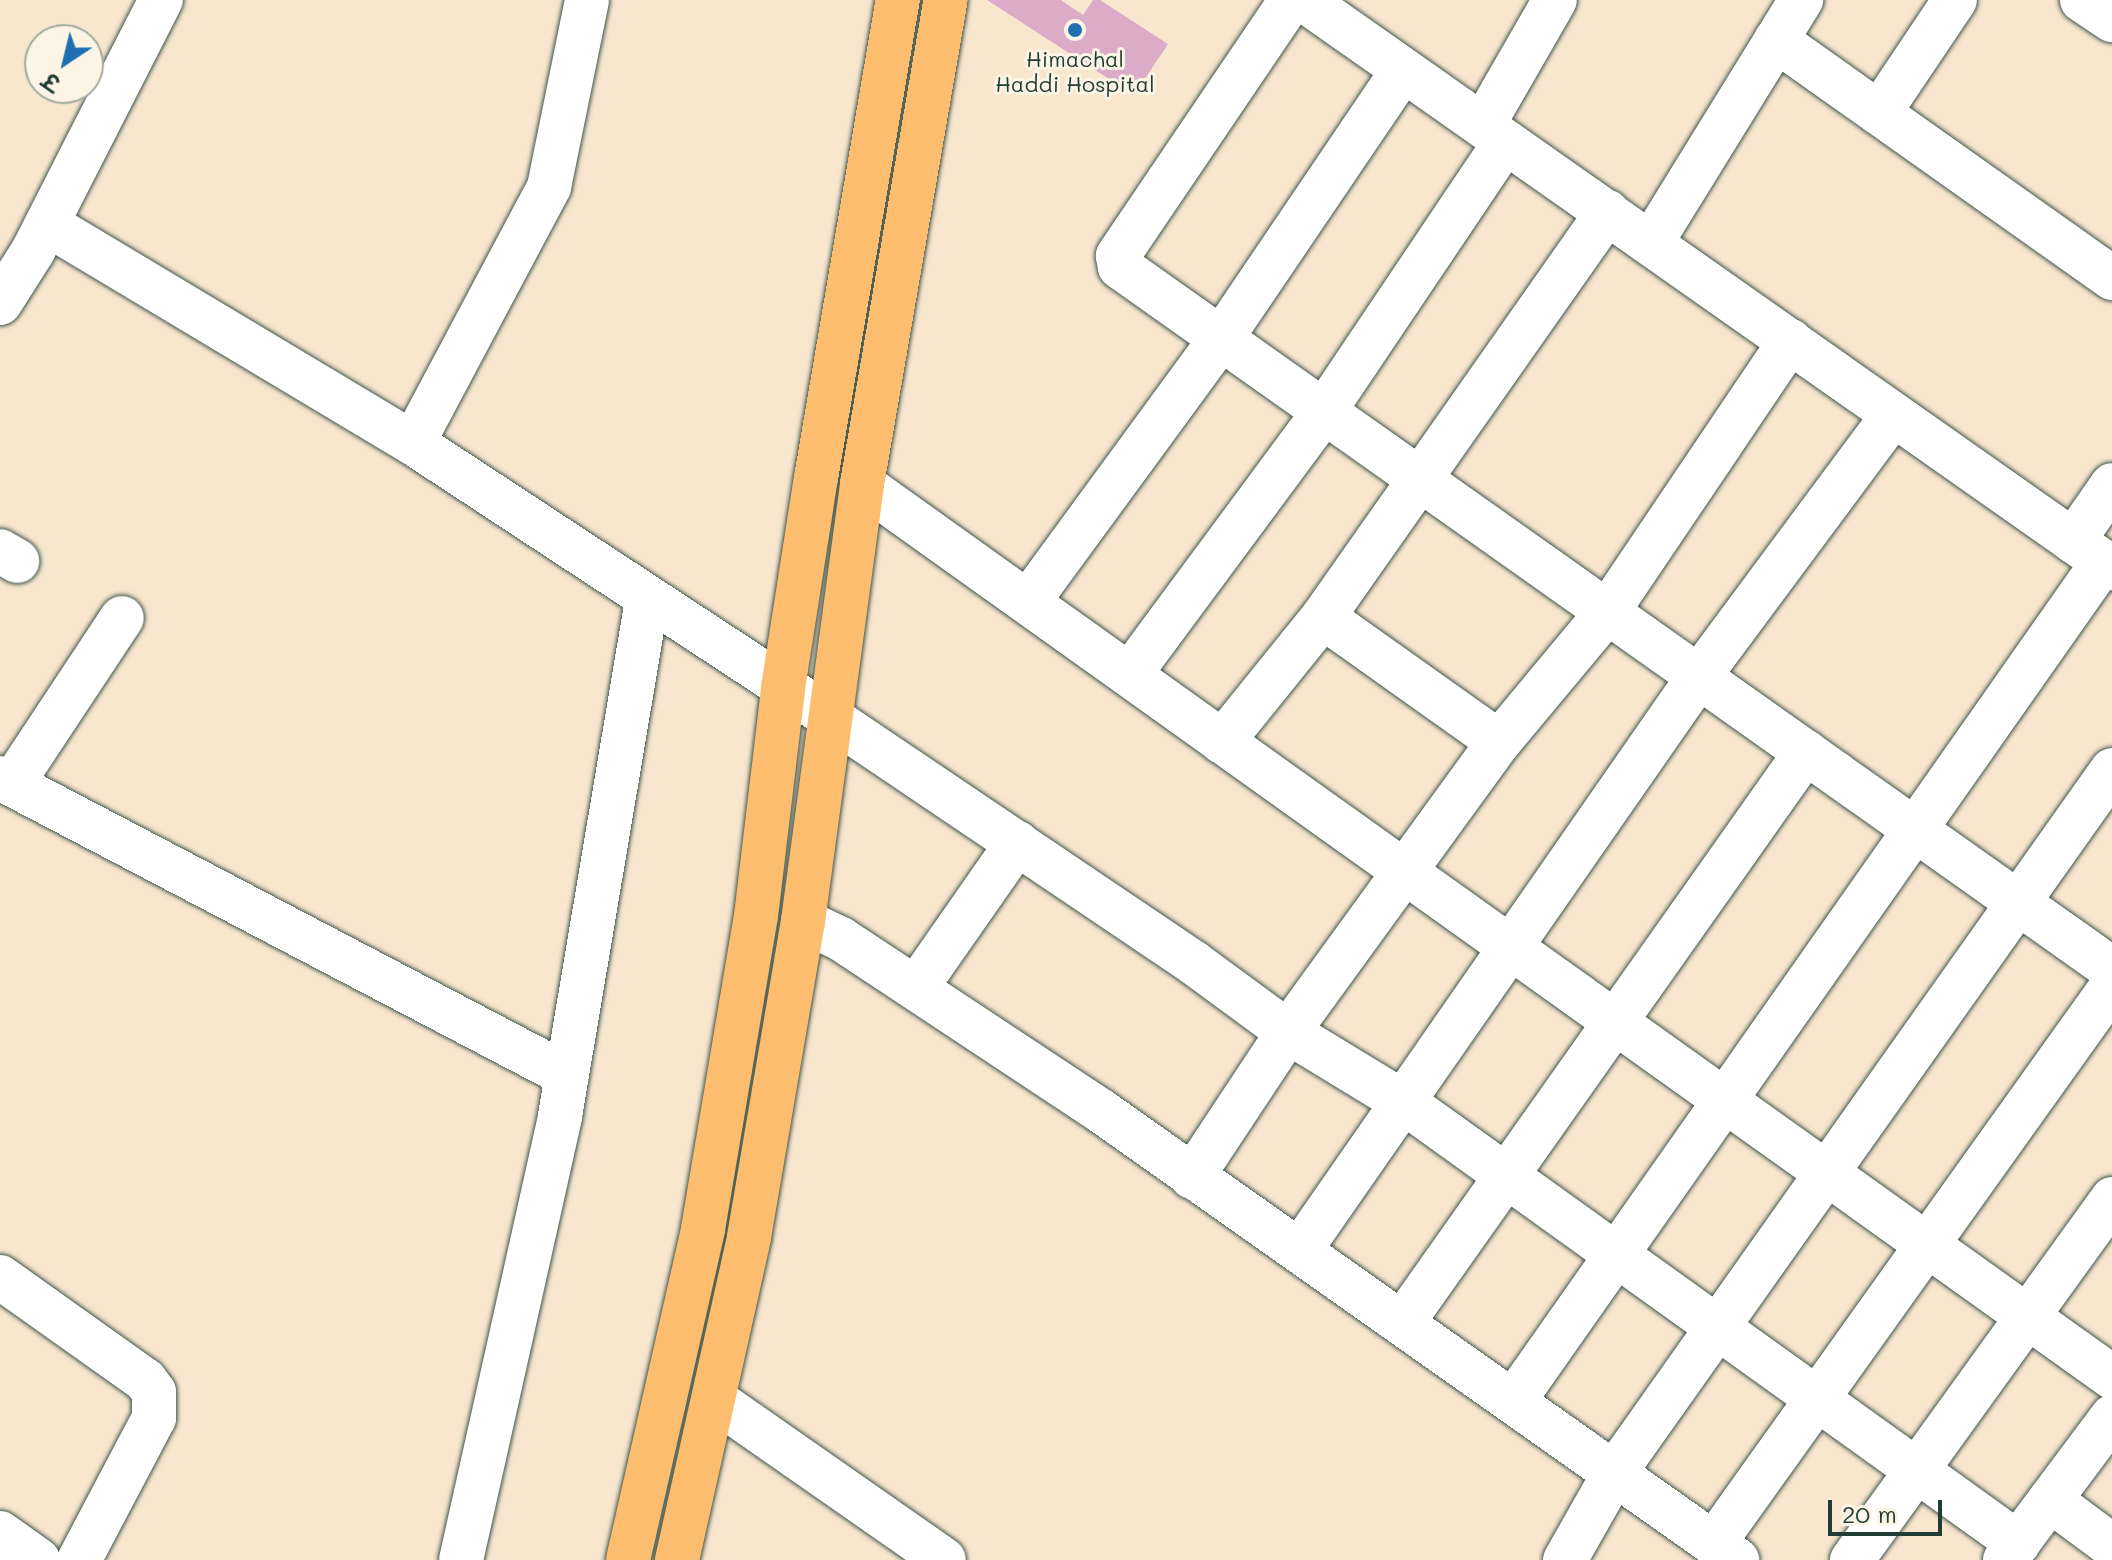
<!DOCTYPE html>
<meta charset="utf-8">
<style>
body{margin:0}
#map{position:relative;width:2112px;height:1560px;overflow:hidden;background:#f8e6cf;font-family:Mali,"Playpen Sans Deva",sans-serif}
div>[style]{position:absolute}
.building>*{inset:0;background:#dcabc8}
.roads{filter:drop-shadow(0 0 2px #40564b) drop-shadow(0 0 2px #40564b)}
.minor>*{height:44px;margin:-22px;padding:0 22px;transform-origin:22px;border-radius:22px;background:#fff}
.primary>*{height:44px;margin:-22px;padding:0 22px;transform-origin:22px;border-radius:22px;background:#fcbd6f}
.dots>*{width:22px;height:22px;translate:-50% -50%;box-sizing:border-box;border:4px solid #fcf5e5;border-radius:50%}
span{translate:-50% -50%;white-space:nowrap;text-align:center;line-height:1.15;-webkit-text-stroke:6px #fcf5e5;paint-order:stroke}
.poi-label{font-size:22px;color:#1f3d34}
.north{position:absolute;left:24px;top:24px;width:80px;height:80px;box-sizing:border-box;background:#fcf5e5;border:2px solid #a4ab9e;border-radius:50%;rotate:215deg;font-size:22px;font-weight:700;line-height:32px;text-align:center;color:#1f3d34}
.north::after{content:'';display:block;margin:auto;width:28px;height:36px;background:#1f6fb2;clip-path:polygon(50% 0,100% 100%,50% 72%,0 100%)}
.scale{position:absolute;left:1828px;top:1500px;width:114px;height:36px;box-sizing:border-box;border:4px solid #1f3d34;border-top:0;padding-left:10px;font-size:24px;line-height:28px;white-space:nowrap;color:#1f3d34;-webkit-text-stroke:6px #fcf5e5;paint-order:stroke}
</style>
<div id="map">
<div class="building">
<div style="clip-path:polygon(987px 0,1061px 0,1083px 15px,1093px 0,1100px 0,1168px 44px,1134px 95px)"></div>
</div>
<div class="roads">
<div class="minor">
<div style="left:1291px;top:0;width:309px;rotate:124.1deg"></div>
<div style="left:1118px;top:256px;width:11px;rotate:80deg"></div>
<div style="left:1120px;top:267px;width:1215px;rotate:35.29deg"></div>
<div style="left:1304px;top:0;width:988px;rotate:35.11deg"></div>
<div style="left:2082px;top:0;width:36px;rotate:34deg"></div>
<div style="left:1776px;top:40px;width:412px;rotate:35.3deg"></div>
<div style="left:1879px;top:113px;width:136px;rotate:-56.1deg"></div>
<div style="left:1483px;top:125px;width:144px;rotate:-60.1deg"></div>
<div style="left:47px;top:224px;width:427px;rotate:30.9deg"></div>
<div style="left:413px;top:443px;width:497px;rotate:33.3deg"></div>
<div style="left:828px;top:716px;width:442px;rotate:34deg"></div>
<div style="left:1194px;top:963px;width:117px;rotate:36.3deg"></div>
<div style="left:1288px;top:1032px;width:137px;rotate:31.3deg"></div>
<div style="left:1405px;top:1103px;width:755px;rotate:35.67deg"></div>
<div style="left:1651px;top:243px;width:286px;rotate:-58.3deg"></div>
<div style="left:0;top:303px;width:62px;rotate:-57.6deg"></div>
<div style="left:33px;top:251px;width:282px;rotate:-63deg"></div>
<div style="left:413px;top:443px;width:290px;rotate:-62deg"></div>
<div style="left:549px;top:187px;width:191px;rotate:-78.5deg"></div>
<div style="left:862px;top:484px;width:1536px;rotate:35.54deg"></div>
<div style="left:2073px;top:541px;width:68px;rotate:-55.1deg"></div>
<div style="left:0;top:551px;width:20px;rotate:30deg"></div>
<div style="left:1028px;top:602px;width:330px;rotate:-53.8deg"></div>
<div style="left:1223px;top:336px;width:321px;rotate:-55.9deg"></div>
<div style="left:1323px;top:617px;width:216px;rotate:35.4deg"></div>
<div style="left:1130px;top:674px;width:328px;rotate:-53.5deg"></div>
<div style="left:1325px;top:410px;width:323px;rotate:-56.1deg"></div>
<div style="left:1222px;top:742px;width:161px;rotate:-51.1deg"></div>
<div style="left:1323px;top:617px;width:495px;rotate:-54.9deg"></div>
<div style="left:0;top:778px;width:640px;rotate:27.65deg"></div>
<div style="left:12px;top:784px;width:199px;rotate:-56.5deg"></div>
<div style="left:803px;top:921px;width:42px;rotate:25.3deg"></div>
<div style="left:841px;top:939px;width:312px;rotate:33.5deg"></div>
<div style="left:1101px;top:1111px;width:779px;rotate:35.22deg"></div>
<div style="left:916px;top:988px;width:177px;rotate:-55.1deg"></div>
<div style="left:1192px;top:1177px;width:174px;rotate:-56.5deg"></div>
<div style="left:1288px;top:1032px;width:359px;rotate:-54deg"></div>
<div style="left:1499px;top:742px;width:170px;rotate:-50.2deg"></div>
<div style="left:1608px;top:611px;width:326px;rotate:-56deg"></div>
<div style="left:1300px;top:1250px;width:695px;rotate:-55.19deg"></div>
<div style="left:1697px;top:679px;width:329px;rotate:-53.4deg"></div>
<div style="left:0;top:1277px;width:178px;rotate:35.4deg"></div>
<div style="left:145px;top:1380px;width:15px;rotate:53deg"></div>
<div style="left:154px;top:1392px;width:26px;rotate:90deg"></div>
<div style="left:154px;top:1418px;width:161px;rotate:117.8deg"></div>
<div style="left:1403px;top:1322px;width:698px;rotate:-54.74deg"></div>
<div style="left:1515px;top:1399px;width:1023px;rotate:-54.91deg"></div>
<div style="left:715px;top:1400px;width:279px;rotate:34.9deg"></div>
<div style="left:2050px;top:1500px;width:77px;rotate:36.6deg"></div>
<div style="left:0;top:1533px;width:47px;rotate:35.4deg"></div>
<div style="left:1714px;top:1543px;width:685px;rotate:-54.45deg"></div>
<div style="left:461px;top:1560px;width:455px;rotate:-77.4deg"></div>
<div style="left:560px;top:1116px;width:523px;rotate:-80.43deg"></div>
<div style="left:1565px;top:1560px;width:101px;rotate:-60.4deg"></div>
<div style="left:1615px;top:1472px;width:860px;rotate:-54.7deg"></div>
<div style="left:1852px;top:1560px;width:445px;rotate:-54.2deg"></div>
<div style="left:2005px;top:1560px;width:179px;rotate:-53.2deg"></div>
</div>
<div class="primary">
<div style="left:628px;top:1560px;width:339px;rotate:-77.2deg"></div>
<div style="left:703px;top:1229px;width:317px;rotate:-80.4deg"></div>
<div style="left:756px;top:916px;width:230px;rotate:-83.2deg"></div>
<div style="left:783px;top:688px;width:213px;rotate:-81.1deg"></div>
<div style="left:816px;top:478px;width:485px;rotate:-80.3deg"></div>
<div style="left:677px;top:1560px;width:331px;rotate:-77.4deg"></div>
<div style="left:749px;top:1237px;width:321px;rotate:-80.3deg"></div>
<div style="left:803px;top:921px;width:441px;rotate:-82.3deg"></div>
<div style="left:862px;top:484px;width:491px;rotate:-80.2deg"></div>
</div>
</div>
<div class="dots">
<div style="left:1075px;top:30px;background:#1f6fb2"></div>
</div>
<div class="poi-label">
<span style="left:1075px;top:71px">Himachal<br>Haddi Hospital</span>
</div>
<div class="north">उ</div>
<div class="scale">20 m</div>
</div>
